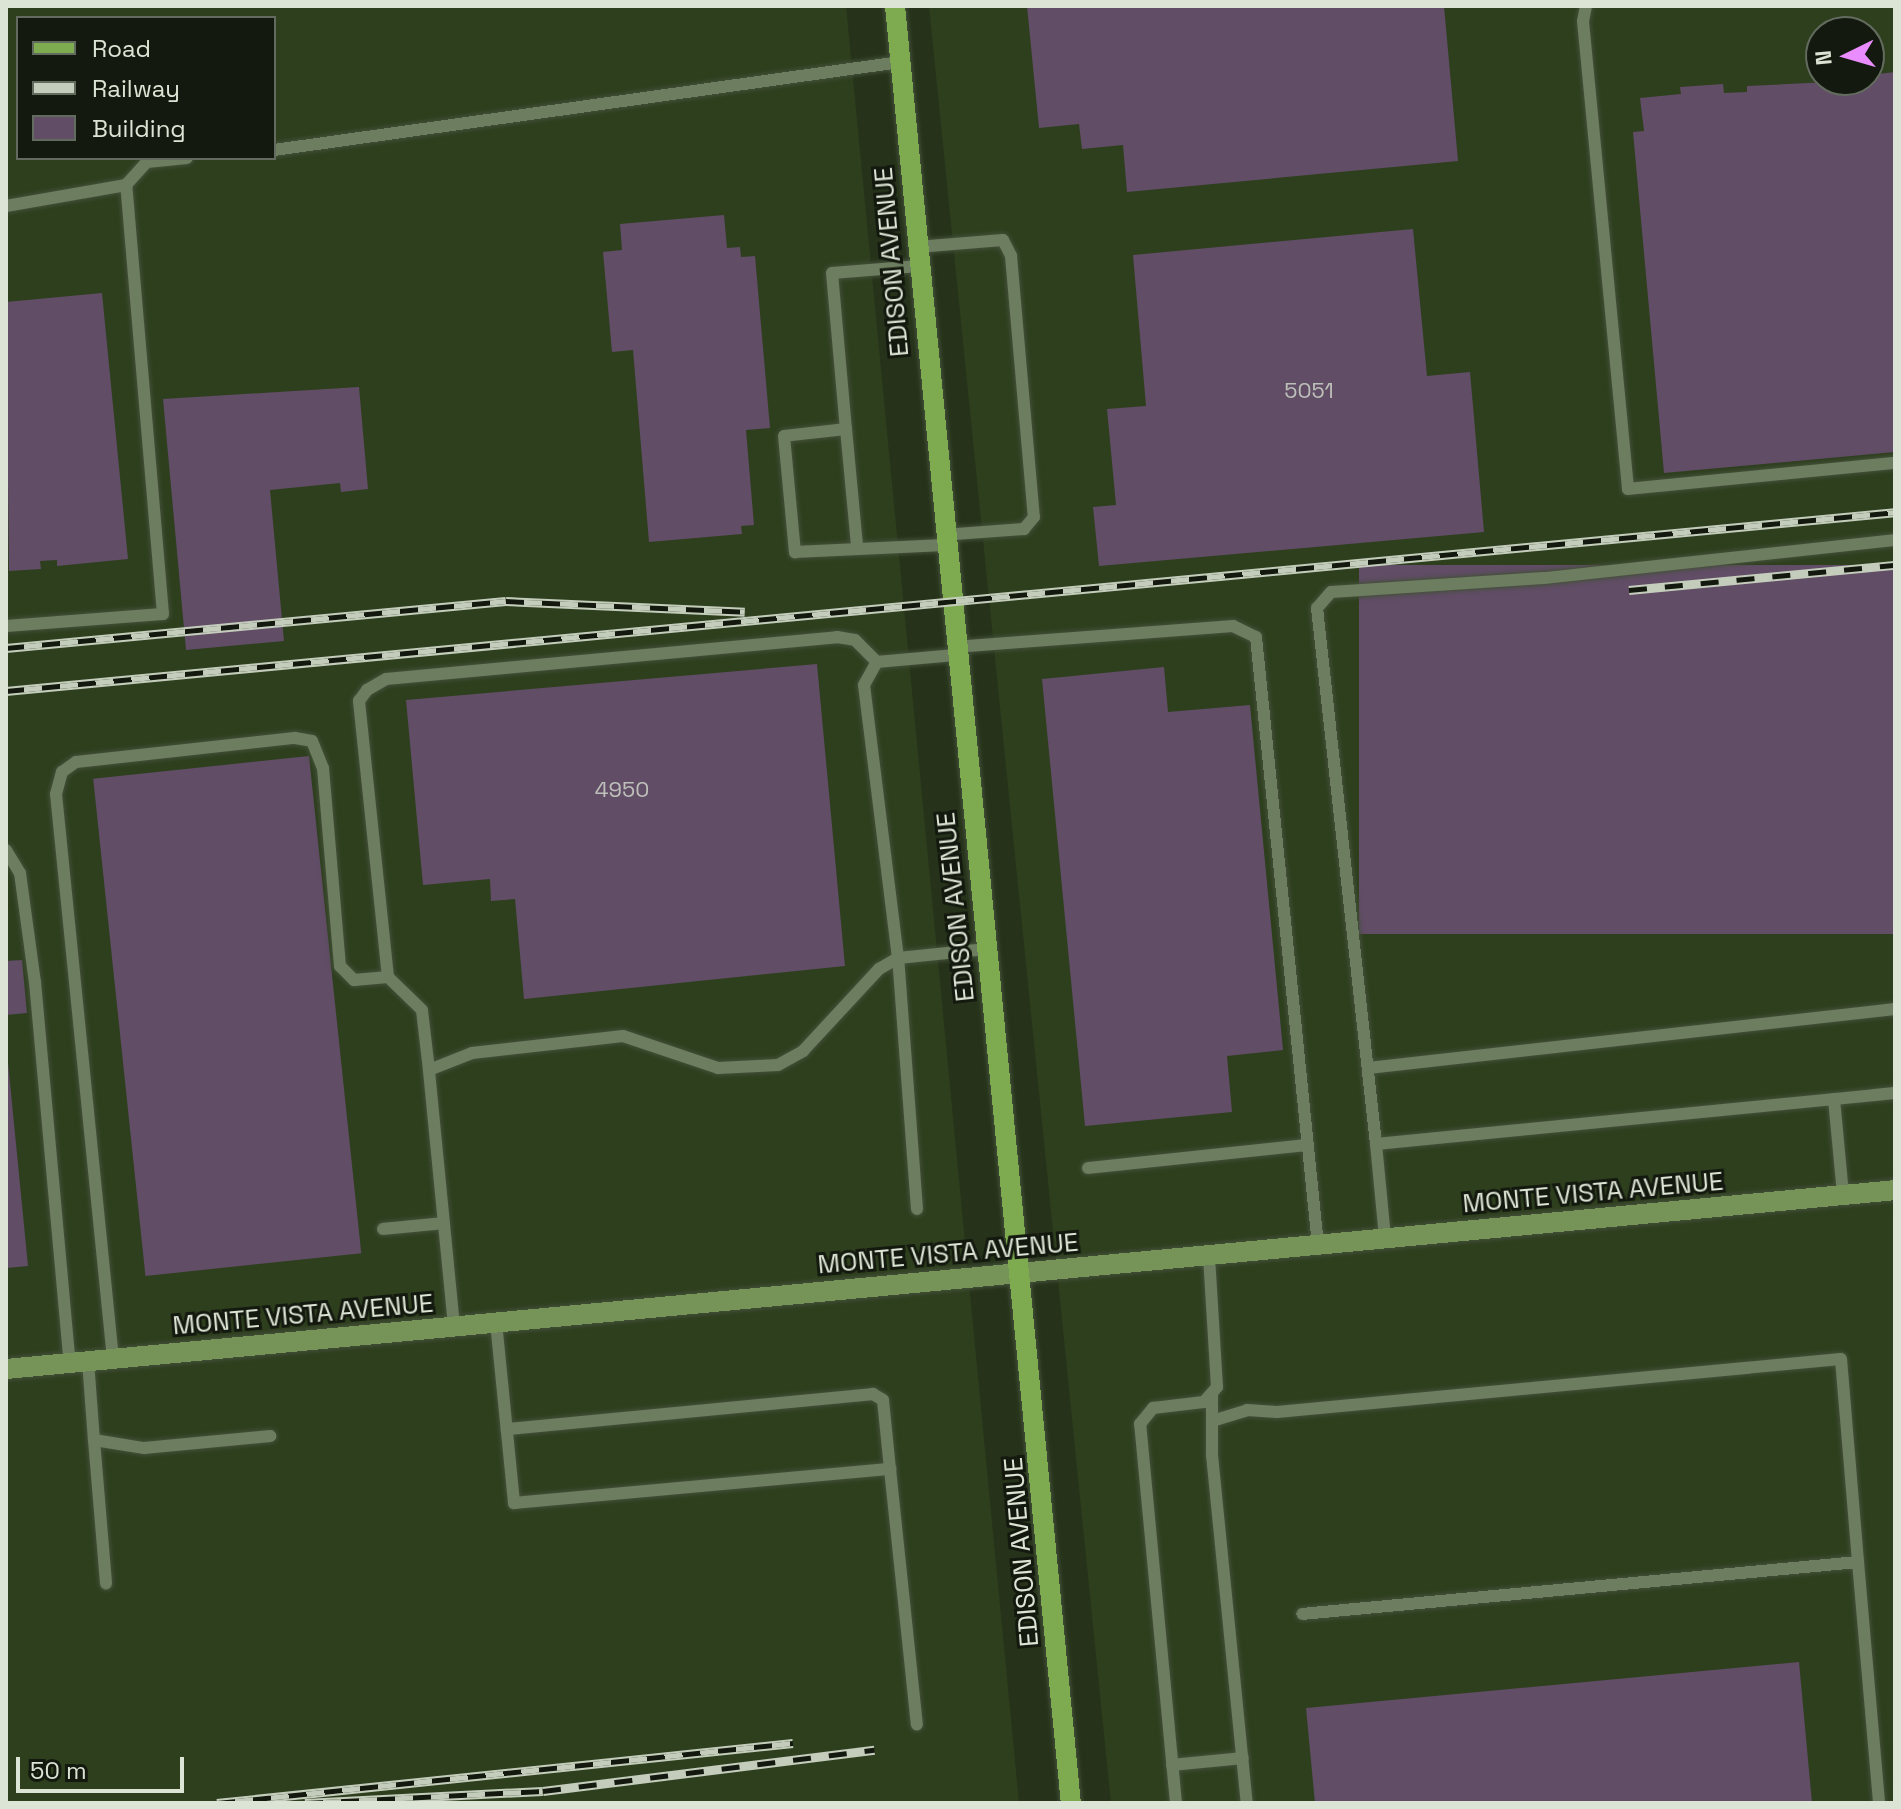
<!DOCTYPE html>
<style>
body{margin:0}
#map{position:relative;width:1901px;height:1809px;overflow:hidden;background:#26331a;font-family:"Space Grotesk",sans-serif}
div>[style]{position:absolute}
.built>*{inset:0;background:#2e3f1e}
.building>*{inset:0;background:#614d66;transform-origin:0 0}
.roads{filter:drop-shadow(0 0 2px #44503a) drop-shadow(0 0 2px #44503a)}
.lane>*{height:12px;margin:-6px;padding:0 6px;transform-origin:6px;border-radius:6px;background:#6d7d60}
.secondary>*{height:20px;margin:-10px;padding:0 10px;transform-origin:10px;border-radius:10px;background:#769458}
.primary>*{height:20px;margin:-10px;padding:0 10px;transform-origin:10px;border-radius:10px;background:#7eab4f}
.rail>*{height:9px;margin-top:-4.5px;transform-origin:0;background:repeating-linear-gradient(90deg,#13190e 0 18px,#c4cdbc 0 36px);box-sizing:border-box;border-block:2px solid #c4cdbc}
span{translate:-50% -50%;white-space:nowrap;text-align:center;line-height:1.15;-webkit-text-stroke:6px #13190e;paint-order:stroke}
.number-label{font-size:22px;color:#bdbfb9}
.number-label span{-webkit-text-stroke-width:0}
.street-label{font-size:26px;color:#dce5d5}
.frame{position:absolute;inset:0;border:8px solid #dce5d5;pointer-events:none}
.legend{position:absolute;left:16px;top:16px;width:260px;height:144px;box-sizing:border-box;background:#13190e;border:2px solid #636b5e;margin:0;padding:10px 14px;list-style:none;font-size:24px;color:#dce5d5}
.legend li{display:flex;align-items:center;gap:16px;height:40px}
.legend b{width:40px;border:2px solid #636b5e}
.north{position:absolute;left:1805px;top:16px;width:80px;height:80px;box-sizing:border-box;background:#13190e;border:2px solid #636b5e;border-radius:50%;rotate:265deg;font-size:22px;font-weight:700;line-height:32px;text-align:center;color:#dce5d5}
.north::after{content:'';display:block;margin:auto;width:28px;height:36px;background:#e98dfe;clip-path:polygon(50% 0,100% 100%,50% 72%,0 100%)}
.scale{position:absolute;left:16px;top:1757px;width:168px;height:36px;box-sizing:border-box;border:4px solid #dce5d5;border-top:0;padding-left:10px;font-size:24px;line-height:28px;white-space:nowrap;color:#dce5d5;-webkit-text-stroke:6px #13190e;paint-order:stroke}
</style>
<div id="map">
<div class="built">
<div style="clip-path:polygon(evenodd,6px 6px,846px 6px,1019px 1803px,6px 1803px,6px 6px,18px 18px,274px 18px,274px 158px,18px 158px,18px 18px)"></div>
<div style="clip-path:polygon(evenodd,929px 6px,1895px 6px,1895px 1803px,1111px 1803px,929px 6px,1821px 32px,1869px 32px,1869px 80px,1821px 80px,1821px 32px)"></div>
</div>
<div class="building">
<div style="clip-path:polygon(1027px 6px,1444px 6px,1458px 161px,1127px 192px,1123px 145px,1082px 149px,1079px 124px,1039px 128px)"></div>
<div style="clip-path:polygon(1895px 72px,1895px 452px,1664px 473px,1633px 132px,1644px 131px,1640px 98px,1681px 94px,1680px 87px,1723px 84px,1724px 93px,1747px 92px,1747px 86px,1869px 80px,1869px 75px)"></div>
<div style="clip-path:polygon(724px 215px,727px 248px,740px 247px,741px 257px,755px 256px,770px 428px,746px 430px,754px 525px,741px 526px,742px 534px,649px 542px,633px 350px,612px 352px,603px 252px,622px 250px,620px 224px)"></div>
<div style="clip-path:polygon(1413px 229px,1427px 376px,1470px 372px,1484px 532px,1099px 566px,1093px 507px,1116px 505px,1107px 409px,1146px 406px,1133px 255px)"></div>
<div style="clip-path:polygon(102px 293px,128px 559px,57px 566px,57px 560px,40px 561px,41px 569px,9px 571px,6px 302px)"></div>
<div style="clip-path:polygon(359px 387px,368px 489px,341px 492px,340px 483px,270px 490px,284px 641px,186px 650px,163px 399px)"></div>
<div style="left:1895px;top:565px;width:369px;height:536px;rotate:90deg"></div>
<div style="clip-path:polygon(817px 664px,845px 966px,524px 999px,515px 899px,491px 901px,490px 879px,423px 885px,406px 700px)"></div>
<div style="clip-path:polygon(1164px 667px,1168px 712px,1250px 705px,1283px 1050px,1227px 1056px,1232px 1112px,1085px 1126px,1042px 679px)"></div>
<div style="left:309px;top:756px;width:500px;height:217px;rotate:84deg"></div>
<div style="clip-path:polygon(22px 960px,27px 1013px,6px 1015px,6px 961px)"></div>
<div style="clip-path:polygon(6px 1042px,28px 1266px,6px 1268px)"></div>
<div style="clip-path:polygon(1799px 1662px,1812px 1803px,1315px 1803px,1306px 1708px)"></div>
</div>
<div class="roads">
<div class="lane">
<div style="left:1586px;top:6px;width:15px;rotate:101deg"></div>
<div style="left:1583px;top:21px;width:470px;rotate:84.5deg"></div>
<div style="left:1628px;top:489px;width:268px;rotate:-5.6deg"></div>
<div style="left:274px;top:150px;width:632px;rotate:-8deg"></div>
<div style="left:6px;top:206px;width:122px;rotate:-9.9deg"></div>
<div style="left:126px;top:185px;width:31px;rotate:-48deg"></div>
<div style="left:147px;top:162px;width:40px;rotate:-5.7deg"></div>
<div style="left:917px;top:247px;width:86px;rotate:-4.7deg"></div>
<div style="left:1003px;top:240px;width:18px;rotate:63deg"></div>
<div style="left:1011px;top:256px;width:262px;rotate:85deg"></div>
<div style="left:1034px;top:517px;width:16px;rotate:130deg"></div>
<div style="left:1024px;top:529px;width:81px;rotate:175.8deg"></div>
<div style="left:919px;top:266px;width:87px;rotate:175.4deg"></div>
<div style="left:832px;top:273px;width:157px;rotate:84.9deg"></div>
<div style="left:846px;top:429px;width:62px;rotate:173.6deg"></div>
<div style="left:784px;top:436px;width:117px;rotate:84.6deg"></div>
<div style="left:795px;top:552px;width:149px;rotate:-2.7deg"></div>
<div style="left:846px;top:429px;width:118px;rotate:84.6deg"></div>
<div style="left:1895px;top:540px;width:354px;rotate:173.8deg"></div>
<div style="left:1543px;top:578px;width:212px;rotate:176.2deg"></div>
<div style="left:1331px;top:592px;width:21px;rotate:131deg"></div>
<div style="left:1317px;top:608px;width:539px;rotate:83.72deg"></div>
<div style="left:1376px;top:1144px;width:521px;rotate:-5.61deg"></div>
<div style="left:6px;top:626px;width:157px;rotate:-4.4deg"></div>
<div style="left:163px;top:614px;width:431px;rotate:-94.9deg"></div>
<div style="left:954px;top:647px;width:280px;rotate:-4.3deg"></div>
<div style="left:1233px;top:626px;width:25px;rotate:26deg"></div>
<div style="left:1256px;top:637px;width:611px;rotate:84.18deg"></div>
<div style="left:6px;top:850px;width:27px;rotate:59deg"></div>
<div style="left:20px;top:873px;width:110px;rotate:82.2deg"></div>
<div style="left:35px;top:982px;width:383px;rotate:84.8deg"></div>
<div style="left:1368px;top:1068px;width:530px;rotate:-6.39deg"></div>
<div style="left:429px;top:1070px;width:60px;rotate:-96.7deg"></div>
<div style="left:422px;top:1010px;width:47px;rotate:-135.9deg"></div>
<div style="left:388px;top:977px;width:278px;rotate:-96deg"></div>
<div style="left:359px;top:701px;width:14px;rotate:-54deg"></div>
<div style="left:367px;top:690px;width:22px;rotate:-30deg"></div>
<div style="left:386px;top:679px;width:453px;rotate:-5.3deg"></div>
<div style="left:837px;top:637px;width:18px;rotate:9deg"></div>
<div style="left:855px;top:640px;width:31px;rotate:45deg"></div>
<div style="left:1834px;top:1099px;width:96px;rotate:84.6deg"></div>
<div style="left:1376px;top:1144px;width:94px;rotate:84.5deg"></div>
<div style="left:1088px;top:1168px;width:221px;rotate:-6deg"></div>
<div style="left:917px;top:1209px;width:252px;rotate:-94.3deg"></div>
<div style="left:898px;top:958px;width:275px;rotate:-97.1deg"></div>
<div style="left:864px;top:685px;width:26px;rotate:-61deg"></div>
<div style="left:877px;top:662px;width:78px;rotate:-5.1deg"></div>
<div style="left:383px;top:1229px;width:61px;rotate:-5.6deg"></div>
<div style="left:496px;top:1322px;width:182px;rotate:84.3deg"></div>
<div style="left:514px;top:1503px;width:378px;rotate:-5.2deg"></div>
<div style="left:890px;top:1469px;width:69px;rotate:-95.8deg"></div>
<div style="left:883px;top:1400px;width:12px;rotate:-149deg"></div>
<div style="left:873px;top:1394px;width:368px;rotate:174.5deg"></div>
<div style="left:454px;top:1326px;width:257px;rotate:-95.6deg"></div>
<div style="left:429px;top:1070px;width:46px;rotate:-21.6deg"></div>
<div style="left:472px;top:1053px;width:152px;rotate:-6.4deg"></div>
<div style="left:623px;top:1036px;width:100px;rotate:18.6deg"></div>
<div style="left:718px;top:1068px;width:60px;rotate:-2.9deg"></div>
<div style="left:778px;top:1065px;width:29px;rotate:-29deg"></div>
<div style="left:803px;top:1051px;width:112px;rotate:-47.2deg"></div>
<div style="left:879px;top:969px;width:22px;rotate:-30deg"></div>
<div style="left:898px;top:958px;width:89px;rotate:-5.8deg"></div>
<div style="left:113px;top:1359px;width:568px;rotate:-95.76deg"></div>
<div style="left:56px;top:794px;width:23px;rotate:-75deg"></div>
<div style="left:62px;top:772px;width:17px;rotate:-36deg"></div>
<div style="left:76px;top:762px;width:220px;rotate:-6.3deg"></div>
<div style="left:295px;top:738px;width:17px;rotate:10deg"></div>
<div style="left:312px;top:741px;width:29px;rotate:68deg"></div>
<div style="left:323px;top:768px;width:199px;rotate:85.1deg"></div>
<div style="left:340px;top:966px;width:20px;rotate:45deg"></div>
<div style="left:354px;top:980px;width:34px;rotate:-5deg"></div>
<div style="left:88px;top:1361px;width:79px;rotate:85.7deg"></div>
<div style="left:94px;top:1440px;width:51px;rotate:9.1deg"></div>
<div style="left:144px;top:1448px;width:127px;rotate:-5.4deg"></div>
<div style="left:1212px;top:1395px;width:60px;rotate:90deg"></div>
<div style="left:1212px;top:1455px;width:350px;rotate:84.3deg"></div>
<div style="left:1212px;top:1421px;width:37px;rotate:-17deg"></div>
<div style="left:1247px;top:1410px;width:30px;rotate:4deg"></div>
<div style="left:1277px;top:1412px;width:566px;rotate:-5.37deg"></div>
<div style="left:1841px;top:1359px;width:204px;rotate:85.2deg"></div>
<div style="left:1858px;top:1562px;width:558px;rotate:174.66deg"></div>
<div style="left:94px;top:1440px;width:144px;rotate:85.2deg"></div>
<div style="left:890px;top:1469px;width:257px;rotate:84deg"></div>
<div style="left:1858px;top:1562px;width:242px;rotate:85deg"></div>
<div style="left:1172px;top:1765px;width:71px;rotate:-5.6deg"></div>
<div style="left:1176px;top:1803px;width:381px;rotate:-95.4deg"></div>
<div style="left:1140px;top:1424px;width:21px;rotate:-51deg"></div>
<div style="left:1153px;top:1408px;width:51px;rotate:-6.7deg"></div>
<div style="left:1204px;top:1402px;width:20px;rotate:-49deg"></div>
<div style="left:1217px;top:1387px;width:132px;rotate:-93.5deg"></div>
</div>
<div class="secondary">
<div style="left:6px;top:1369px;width:1897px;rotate:-5.41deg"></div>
</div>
<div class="primary">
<div style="left:895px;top:6px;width:1806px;rotate:84.41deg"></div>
</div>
</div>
<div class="rail">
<div style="left:1629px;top:590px;width:267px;rotate:-5.4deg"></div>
<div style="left:6px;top:648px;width:502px;rotate:-5.37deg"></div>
<div style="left:506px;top:601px;width:239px;rotate:2.6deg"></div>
<div style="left:6px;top:691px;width:1897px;rotate:-5.41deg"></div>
<div style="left:217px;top:1803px;width:579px;rotate:-5.95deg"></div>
<div style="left:305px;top:1803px;width:238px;rotate:-2.9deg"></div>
<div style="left:543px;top:1791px;width:334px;rotate:-7.1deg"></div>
</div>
<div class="number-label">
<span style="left:1309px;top:391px">5051</span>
<span style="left:622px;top:790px">4950</span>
</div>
<div class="street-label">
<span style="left:892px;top:262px;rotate:-95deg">EDISON AVENUE</span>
<span style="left:956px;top:907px;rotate:-96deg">EDISON AVENUE</span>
<span style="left:1593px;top:1193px;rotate:-5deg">MONTE VISTA AVENUE</span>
<span style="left:948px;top:1254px;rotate:-5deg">MONTE VISTA AVENUE</span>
<span style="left:303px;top:1315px;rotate:-5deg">MONTE VISTA AVENUE</span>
<span style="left:1022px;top:1552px;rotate:-95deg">EDISON AVENUE</span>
</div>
<div class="frame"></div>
<ul class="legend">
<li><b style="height:10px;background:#7eab4f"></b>Road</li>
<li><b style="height:10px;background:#c4cdbc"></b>Railway</li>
<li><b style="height:22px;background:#614d66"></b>Building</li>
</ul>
<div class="north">N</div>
<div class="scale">50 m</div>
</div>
